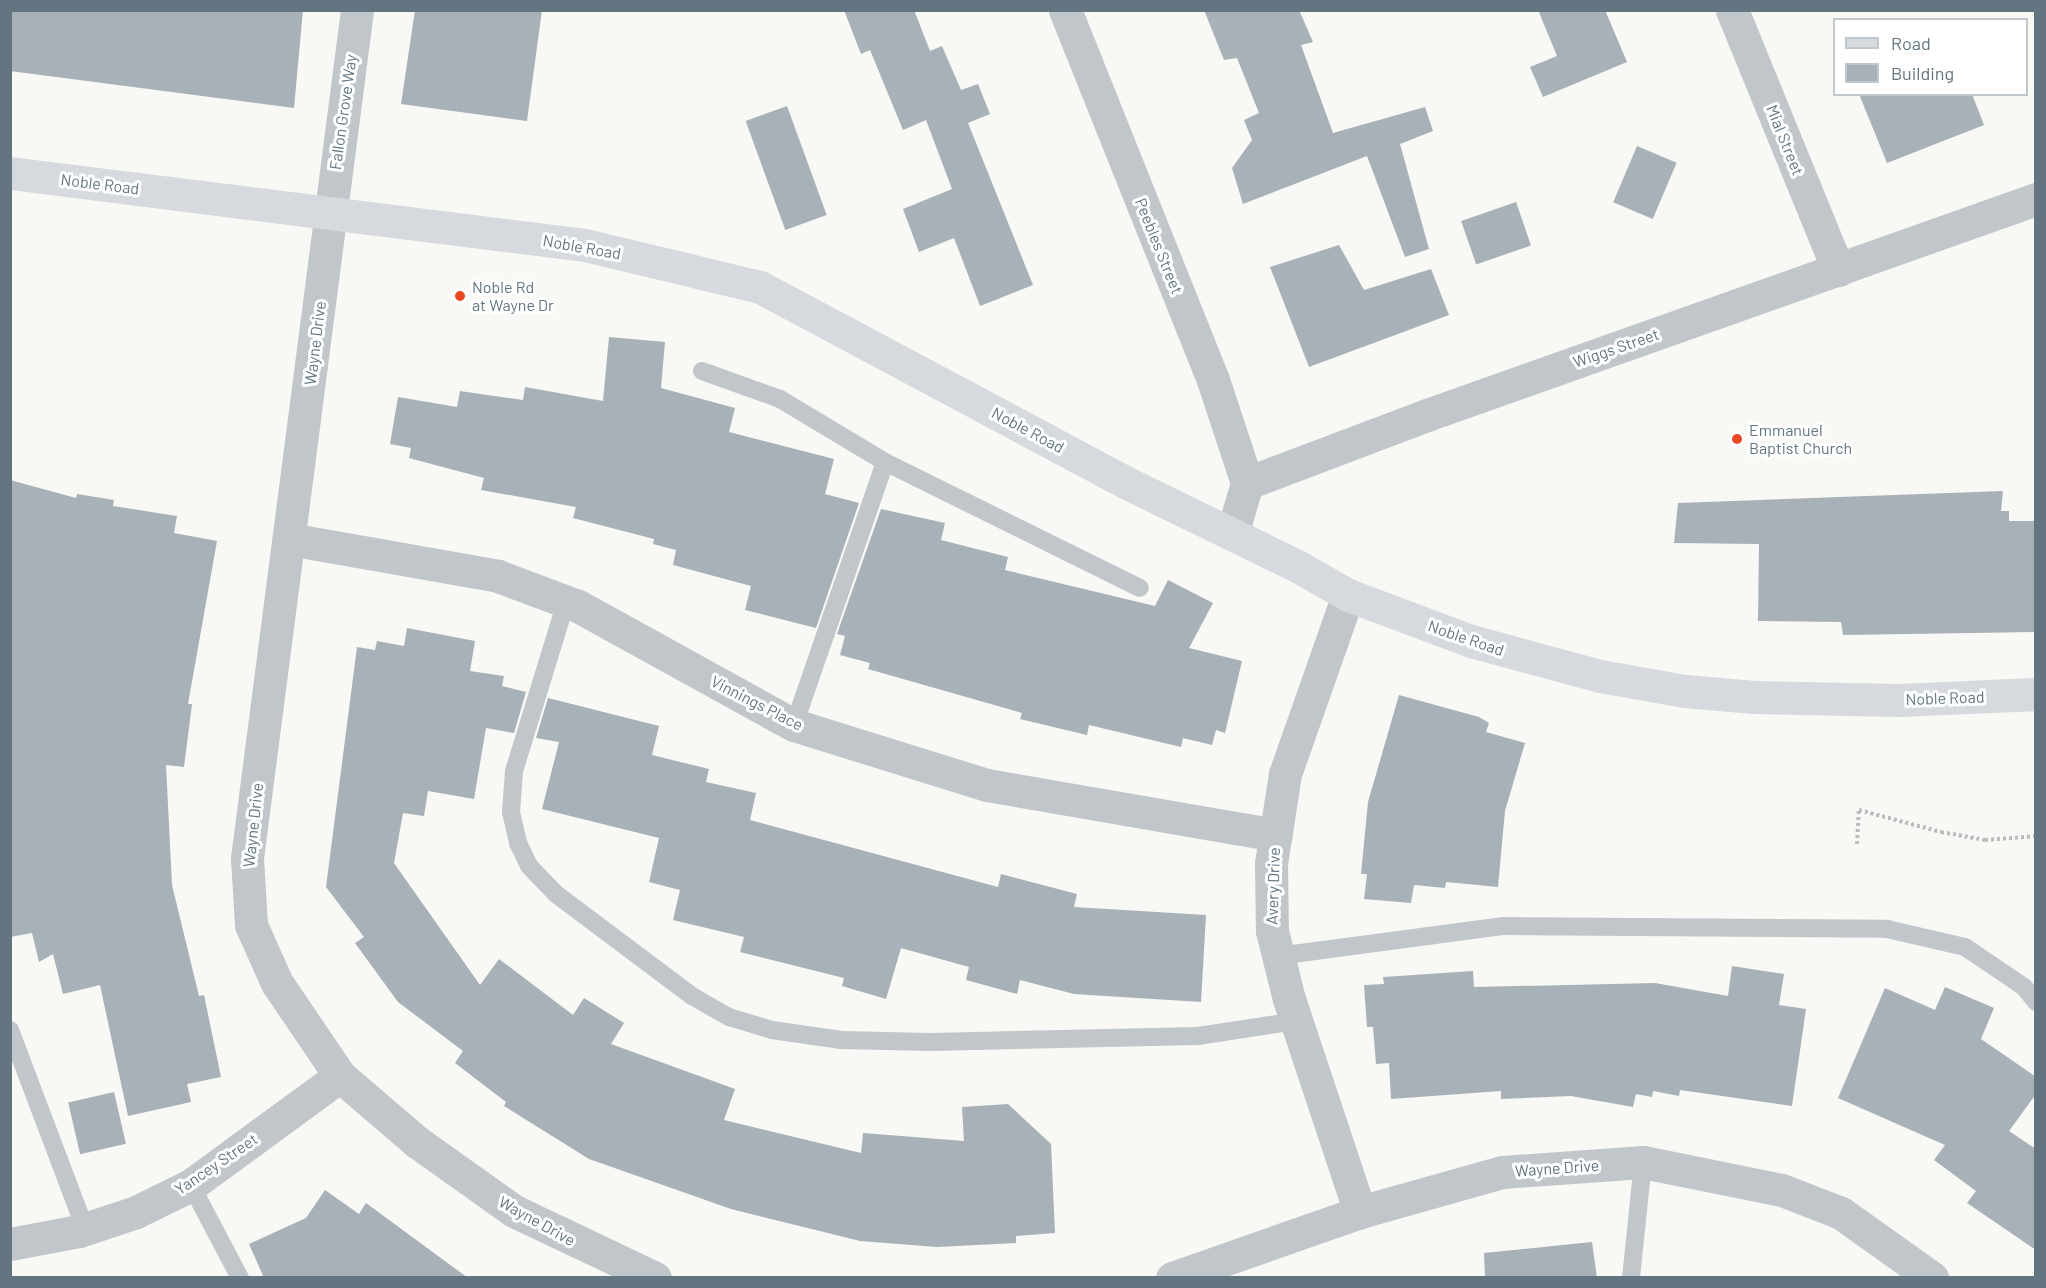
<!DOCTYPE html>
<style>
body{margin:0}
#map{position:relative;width:2046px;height:1288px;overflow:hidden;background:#f8f8f5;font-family:Barlow,sans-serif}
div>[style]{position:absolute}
.building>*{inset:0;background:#a8b1b7;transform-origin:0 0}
.path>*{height:4px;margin-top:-2px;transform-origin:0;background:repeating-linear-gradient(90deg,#b9bdc0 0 3px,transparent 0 6px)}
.lane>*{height:18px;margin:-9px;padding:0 9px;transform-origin:9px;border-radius:9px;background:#c1c6ca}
.street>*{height:33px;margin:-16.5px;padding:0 16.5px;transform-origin:16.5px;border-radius:16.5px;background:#c1c6ca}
.secondary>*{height:33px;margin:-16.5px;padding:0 16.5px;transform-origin:16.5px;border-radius:16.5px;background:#d6dade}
.dots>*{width:16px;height:16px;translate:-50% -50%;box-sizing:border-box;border:3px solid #fff;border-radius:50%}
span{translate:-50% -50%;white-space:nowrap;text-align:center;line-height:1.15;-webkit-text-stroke:6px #fff;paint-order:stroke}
.street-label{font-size:16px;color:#627581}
.poi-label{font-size:16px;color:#627581}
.left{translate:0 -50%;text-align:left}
.frame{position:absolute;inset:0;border:12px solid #627581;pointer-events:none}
.legend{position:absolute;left:1833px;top:18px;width:195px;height:78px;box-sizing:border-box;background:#fff;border:2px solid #c0c8cd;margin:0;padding:8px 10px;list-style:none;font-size:18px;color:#627581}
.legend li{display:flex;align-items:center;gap:12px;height:30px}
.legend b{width:30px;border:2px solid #c0c8cd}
</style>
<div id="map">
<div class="building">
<div style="clip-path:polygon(10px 10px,303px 10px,294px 108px,10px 71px)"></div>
<div style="clip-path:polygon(415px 10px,542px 10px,527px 121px,401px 104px)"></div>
<div style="clip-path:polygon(844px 10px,914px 10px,930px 51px,942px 46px,961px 90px,978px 84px,990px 114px,968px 123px,1033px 285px,980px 306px,954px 238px,919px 252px,903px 209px,952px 189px,926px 120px,903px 130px,870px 50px,861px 54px)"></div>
<div style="clip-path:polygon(1204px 10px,1299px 10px,1313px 42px,1301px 45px,1333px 133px,1425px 107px,1433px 131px,1400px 144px,1429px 249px,1405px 257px,1367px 156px,1243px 204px,1232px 168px,1252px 140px,1244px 120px,1259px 113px,1237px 58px,1224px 60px)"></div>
<div style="clip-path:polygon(1538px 10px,1605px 10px,1627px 62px,1543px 97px,1530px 67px,1557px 56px)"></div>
<div style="clip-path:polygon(1859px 94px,1972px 94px,1984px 125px,1887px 163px)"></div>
<div style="left:787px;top:106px;width:116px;height:44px;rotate:70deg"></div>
<div style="left:1637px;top:146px;width:43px;height:61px;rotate:23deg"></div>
<div style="left:1516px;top:202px;width:46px;height:58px;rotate:71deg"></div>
<div style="clip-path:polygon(1339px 245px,1364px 290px,1431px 269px,1449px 315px,1309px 367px,1270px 267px)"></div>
<div style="clip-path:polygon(609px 337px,665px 342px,661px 388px,735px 408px,729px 432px,834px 459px,825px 494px,859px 503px,816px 628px,745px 610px,751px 586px,673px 565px,676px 550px,653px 544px,654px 539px,573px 518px,576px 507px,481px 490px,484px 478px,409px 458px,411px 448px,390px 444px,398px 397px,457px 407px,460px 391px,523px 400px,525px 387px,603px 401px)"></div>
<div style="clip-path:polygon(10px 480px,76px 498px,77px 494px,114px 500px,113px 506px,177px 516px,174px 533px,217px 541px,188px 704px,192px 704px,184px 767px,166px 765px,172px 885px,199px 996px,204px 995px,221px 1077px,187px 1084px,191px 1102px,128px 1116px,100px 985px,63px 994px,53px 954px,39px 962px,32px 933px,10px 937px)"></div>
<div style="clip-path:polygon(2003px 491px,2001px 511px,2009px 511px,2009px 521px,2036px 521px,2036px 632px,1843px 635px,1841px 622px,1758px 621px,1759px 544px,1674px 543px,1678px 503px)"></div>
<div style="clip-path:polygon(881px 509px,945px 523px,941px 540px,1008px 557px,1005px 570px,1155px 606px,1168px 580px,1213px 603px,1189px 648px,1242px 661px,1225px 733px,1216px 730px,1212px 745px,1183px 738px,1181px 747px,1089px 725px,1087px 735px,1020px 719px,1022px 713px,868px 669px,870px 663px,840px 655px,845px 636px,837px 634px)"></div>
<div style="clip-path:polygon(407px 628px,475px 641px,470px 671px,504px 676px,502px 686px,526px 692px,514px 733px,486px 728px,474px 799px,428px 791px,424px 816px,403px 813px,394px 863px,480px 985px,499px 959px,573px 1015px,584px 998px,624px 1023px,611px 1044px,735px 1089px,724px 1120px,861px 1153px,863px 1133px,964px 1141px,962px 1107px,1008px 1104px,1051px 1144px,1055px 1233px,1016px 1236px,1016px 1243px,937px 1247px,860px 1241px,731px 1209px,589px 1159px,504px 1106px,506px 1102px,455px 1063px,463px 1051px,398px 1002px,355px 943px,364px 937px,326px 887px,357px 647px,375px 650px,377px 641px,404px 646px)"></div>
<div style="clip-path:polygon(1399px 695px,1479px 717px,1489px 723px,1486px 732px,1525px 743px,1505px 811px,1498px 887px,1446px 882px,1445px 888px,1414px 885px,1411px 903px,1364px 899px,1367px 874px,1361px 874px,1368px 802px)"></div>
<div style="clip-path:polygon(548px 698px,659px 726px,652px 755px,709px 769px,706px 782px,756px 793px,750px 820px,998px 887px,1001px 874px,1077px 894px,1074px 907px,1206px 915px,1201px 1002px,1074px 994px,1020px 980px,1017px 994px,966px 980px,969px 967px,901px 948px,886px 999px,842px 986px,844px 978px,740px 952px,744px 937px,673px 920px,680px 890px,649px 882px,659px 838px,542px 809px,559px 742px,536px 738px)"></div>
<div style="clip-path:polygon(1732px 966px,1784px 974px,1779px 1005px,1806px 1009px,1792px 1106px,1680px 1090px,1679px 1096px,1653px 1091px,1652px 1097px,1636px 1094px,1633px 1107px,1571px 1096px,1501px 1099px,1501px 1091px,1391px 1099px,1389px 1063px,1376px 1064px,1373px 1027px,1367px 1027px,1364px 985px,1384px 984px,1383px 977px,1473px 971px,1474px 987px,1655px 983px,1728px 996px)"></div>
<div style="clip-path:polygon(1945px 987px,1994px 1008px,1981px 1039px,2036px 1077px,2036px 1094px,2009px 1131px,2036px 1149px,2036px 1250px,1967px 1203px,1976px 1191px,1934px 1160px,1945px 1145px,1838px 1098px,1885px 988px,1935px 1010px)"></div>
<div style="left:114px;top:1092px;width:53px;height:47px;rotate:77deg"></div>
<div style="clip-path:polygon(325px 1190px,359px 1214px,366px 1203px,468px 1278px,264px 1278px,249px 1244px,306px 1218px)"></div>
<div style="clip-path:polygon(1592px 1242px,1597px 1278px,1485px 1278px,1484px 1253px)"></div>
</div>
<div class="path">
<div style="left:1857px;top:844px;width:34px;rotate:-87deg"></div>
<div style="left:1859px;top:810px;width:85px;rotate:15deg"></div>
<div style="left:1941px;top:832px;width:45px;rotate:10.3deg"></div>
<div style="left:1985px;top:840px;width:51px;rotate:-4.5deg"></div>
</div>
<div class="lane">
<div style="left:702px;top:371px;width:83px;rotate:19.7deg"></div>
<div style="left:780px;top:399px;width:122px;rotate:31deg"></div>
<div style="left:885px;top:462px;width:284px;rotate:26.3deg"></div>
<div style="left:566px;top:602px;width:177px;rotate:107.1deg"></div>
<div style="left:514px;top:771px;width:41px;rotate:94.2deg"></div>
<div style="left:511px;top:812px;width:32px;rotate:77deg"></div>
<div style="left:518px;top:843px;width:25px;rotate:64deg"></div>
<div style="left:529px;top:866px;width:39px;rotate:46deg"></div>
<div style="left:556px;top:894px;width:170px;rotate:36.9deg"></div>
<div style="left:692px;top:996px;width:43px;rotate:29.6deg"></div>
<div style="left:729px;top:1017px;width:45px;rotate:16.8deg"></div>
<div style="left:772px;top:1030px;width:70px;rotate:8.2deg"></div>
<div style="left:841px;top:1040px;width:90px;rotate:1.3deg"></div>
<div style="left:931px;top:1042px;width:267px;rotate:-1.3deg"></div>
<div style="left:1198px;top:1036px;width:99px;rotate:-8.7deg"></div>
<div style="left:794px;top:725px;width:278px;rotate:-70.9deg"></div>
<div style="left:1278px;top:956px;width:228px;rotate:-7.6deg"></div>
<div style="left:1504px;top:926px;width:383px;rotate:0.4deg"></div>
<div style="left:1887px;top:929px;width:80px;rotate:13deg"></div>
<div style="left:1965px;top:947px;width:71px;rotate:34.1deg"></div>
<div style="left:2024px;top:987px;width:19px;rotate:51deg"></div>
<div style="left:10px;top:1030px;width:213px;rotate:69.3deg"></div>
<div style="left:191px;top:1185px;width:105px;rotate:62.2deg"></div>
<div style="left:1631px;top:1278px;width:117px;rotate:-84.1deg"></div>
</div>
<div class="street">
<div style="left:357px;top:10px;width:855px;rotate:97.39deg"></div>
<div style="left:247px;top:858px;width:67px;rotate:86.6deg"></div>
<div style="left:251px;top:925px;width:64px;rotate:65.9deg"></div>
<div style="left:277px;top:983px;width:112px;rotate:55.9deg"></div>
<div style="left:340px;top:1076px;width:101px;rotate:40.6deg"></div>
<div style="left:417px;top:1142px;width:119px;rotate:35.4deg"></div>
<div style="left:514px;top:1211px;width:156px;rotate:25.4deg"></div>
<div style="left:1065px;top:10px;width:399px;rotate:68.2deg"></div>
<div style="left:1213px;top:380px;width:108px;rotate:71.7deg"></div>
<div style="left:1732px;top:10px;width:281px;rotate:67.8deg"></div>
<div style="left:1232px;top:534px;width:53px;rotate:-73.6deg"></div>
<div style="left:1247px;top:483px;width:192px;rotate:-20.7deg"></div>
<div style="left:1427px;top:415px;width:646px;rotate:-19.53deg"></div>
<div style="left:289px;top:539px;width:212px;rotate:10deg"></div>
<div style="left:498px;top:576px;width:85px;rotate:20.6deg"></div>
<div style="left:578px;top:606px;width:247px;rotate:28.9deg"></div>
<div style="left:794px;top:725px;width:202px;rotate:17.3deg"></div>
<div style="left:987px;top:785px;width:293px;rotate:9.8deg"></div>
<div style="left:1348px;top:595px;width:190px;rotate:109.4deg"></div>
<div style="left:1285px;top:774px;width:90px;rotate:98.9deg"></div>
<div style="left:1271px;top:863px;width:68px;rotate:89.2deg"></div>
<div style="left:1272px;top:931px;width:70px;rotate:76deg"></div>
<div style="left:1289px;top:999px;width:225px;rotate:71.6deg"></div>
<div style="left:10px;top:1244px;width:70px;rotate:-10.7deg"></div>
<div style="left:79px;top:1231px;width:60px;rotate:-18.4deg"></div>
<div style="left:136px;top:1212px;width:61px;rotate:-26.1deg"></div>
<div style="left:191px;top:1185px;width:185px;rotate:-36.2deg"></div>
<div style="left:1172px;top:1278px;width:199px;rotate:-19.3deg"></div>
<div style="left:1360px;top:1212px;width:148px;rotate:-15.7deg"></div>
<div style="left:1502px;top:1172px;width:141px;rotate:-4.1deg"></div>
<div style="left:1643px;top:1162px;width:142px;rotate:11.4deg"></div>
<div style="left:1782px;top:1190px;width:63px;rotate:21.3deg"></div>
<div style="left:1841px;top:1213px;width:112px;rotate:35.5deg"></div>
</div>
<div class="secondary">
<div style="left:10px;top:173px;width:579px;rotate:7.14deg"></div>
<div style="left:585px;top:245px;width:180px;rotate:13.5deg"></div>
<div style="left:760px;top:287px;width:416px;rotate:28.1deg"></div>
<div style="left:1127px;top:483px;width:191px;rotate:26deg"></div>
<div style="left:1299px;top:567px;width:56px;rotate:29.7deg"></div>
<div style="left:1348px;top:595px;width:131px;rotate:20.5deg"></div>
<div style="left:1471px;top:641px;width:134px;rotate:15.2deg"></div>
<div style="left:1600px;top:676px;width:86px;rotate:10deg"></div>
<div style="left:1685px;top:691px;width:69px;rotate:5deg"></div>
<div style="left:1754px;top:697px;width:145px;rotate:1.2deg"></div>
<div style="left:1899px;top:700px;width:137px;rotate:-2.5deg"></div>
</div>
<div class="dots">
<div style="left:460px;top:296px;background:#ea4823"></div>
<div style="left:1737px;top:439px;background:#ea4823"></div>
</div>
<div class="street-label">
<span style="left:343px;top:112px;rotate:-82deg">Fallon Grove Way</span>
<span style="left:1785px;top:140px;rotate:68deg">Mial Street</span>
<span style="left:100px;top:184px;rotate:7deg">Noble Road</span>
<span style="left:1159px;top:246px;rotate:68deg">Peebles Street</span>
<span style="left:582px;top:247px;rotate:10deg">Noble Road</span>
<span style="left:315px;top:343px;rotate:-83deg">Wayne Drive</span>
<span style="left:1616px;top:348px;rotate:-19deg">Wiggs Street</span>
<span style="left:1028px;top:430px;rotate:28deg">Noble Road</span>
<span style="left:1466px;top:638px;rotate:19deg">Noble Road</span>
<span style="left:1945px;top:698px;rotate:-2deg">Noble Road</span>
<span style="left:757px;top:703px;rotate:27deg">Vinnings Place</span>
<span style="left:253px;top:825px;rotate:-84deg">Wayne Drive</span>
<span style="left:1273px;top:886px;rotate:-88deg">Avery Drive</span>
<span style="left:216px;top:1164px;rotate:-34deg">Yancey Street</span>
<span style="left:1557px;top:1168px;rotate:-4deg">Wayne Drive</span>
<span style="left:537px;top:1221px;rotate:29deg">Wayne Drive</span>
</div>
<div class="poi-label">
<span class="left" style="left:472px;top:296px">Noble Rd<br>at Wayne Dr</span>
<span class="left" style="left:1749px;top:439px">Emmanuel<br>Baptist Church</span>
</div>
<div class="frame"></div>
<ul class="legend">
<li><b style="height:8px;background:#d6dade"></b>Road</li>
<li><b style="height:16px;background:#a8b1b7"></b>Building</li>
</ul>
</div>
